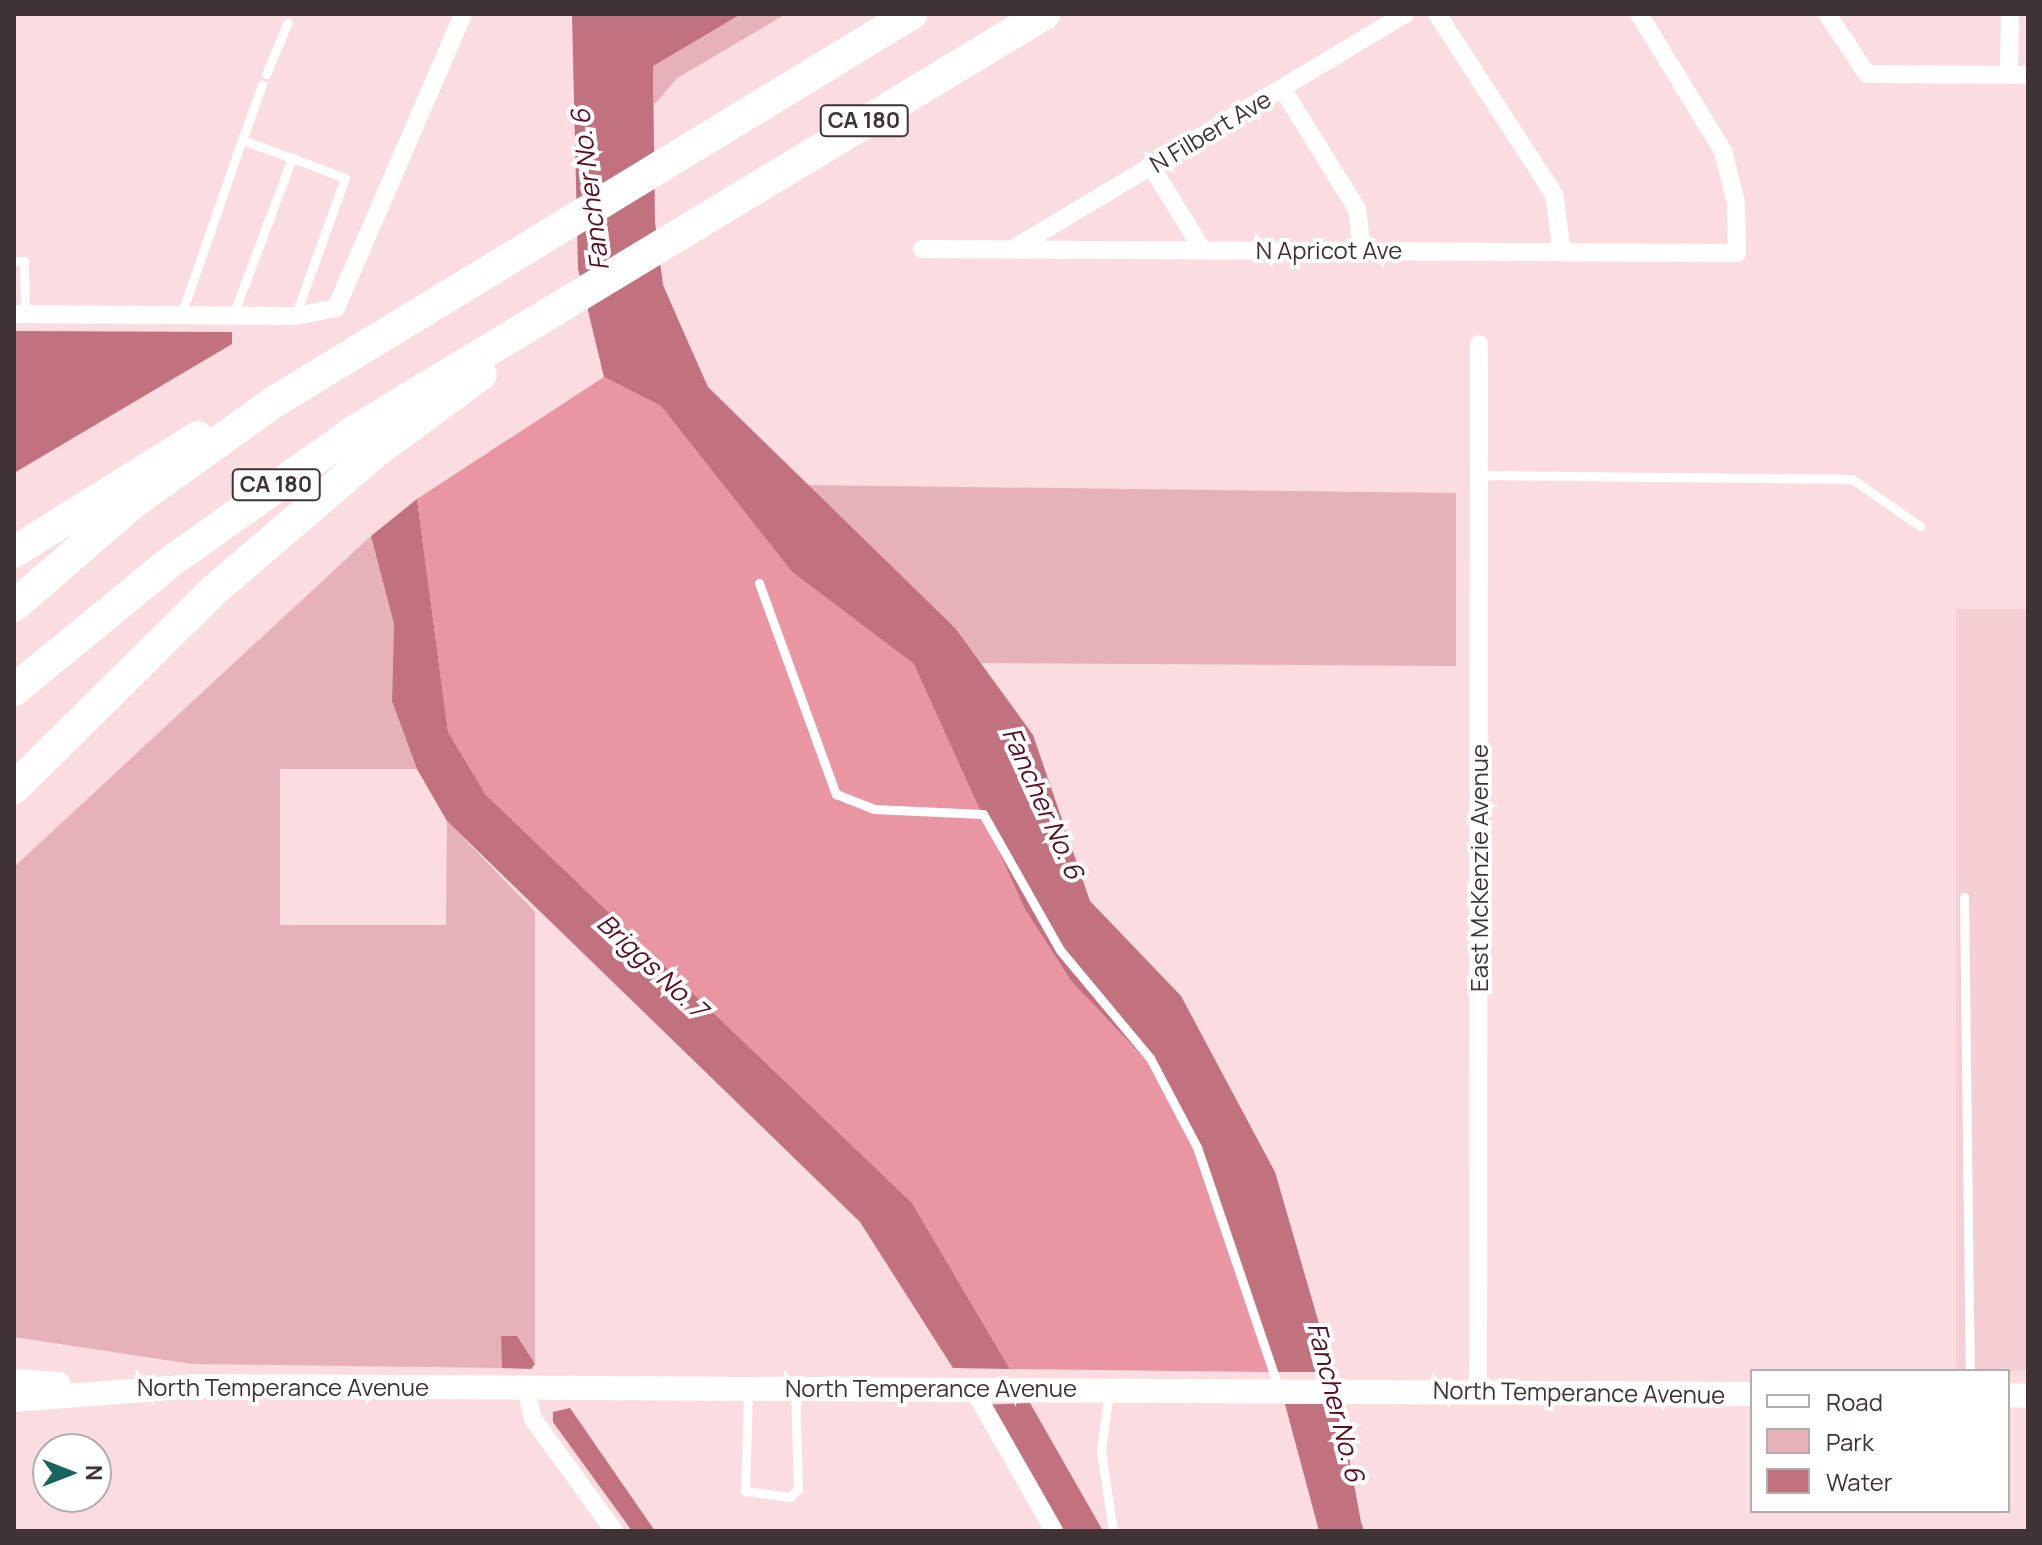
<!DOCTYPE html>
<style>
body{margin:0}
#map{position:relative;width:2042px;height:1545px;overflow:hidden;background:#fbdce0;font-family:Manrope,sans-serif}
div>[style]{position:absolute}
.built>*{inset:0;background:#f6cfd4;transform-origin:0 0}
.green>*{inset:0;background:#e6b1b8}
.forest>*{inset:0;background:#ea95a2}
.water>*{inset:0;background:#c2717f}
.lane>*{height:9px;margin:-4.5px;padding:0 4.5px;transform-origin:4.5px;border-radius:4.5px;background:#fff}
.street>*{height:18px;margin:-9px;padding:0 9px;transform-origin:9px;border-radius:9px;background:#fff}
.secondary>*{height:24px;margin:-12px;padding:0 12px;transform-origin:12px;border-radius:12px;background:#fff}
.highway>*{height:32px;margin:-16px;padding:0 16px;transform-origin:16px;border-radius:16px;background:#fff}
span{translate:-50% -50%;white-space:nowrap;text-align:center;line-height:1.15;-webkit-text-stroke:8px #fff;paint-order:stroke}
.shield-label span{padding:2px 6px;background:#fff;border:2px solid;border-radius:6px;-webkit-text-stroke-width:0}
.shield-label{font-size:22px;color:#3f3335;font-weight:700}
.street-label{font-size:24px;color:#3f3335}
.water-label{font-size:26px;color:#5a0f24;font-style:italic}
.frame{position:absolute;inset:0;border:16px solid #3f3335;pointer-events:none}
.legend{position:absolute;left:1750px;top:1369px;width:260px;height:144px;box-sizing:border-box;background:#fff;border:2px solid #b2adae;margin:0;padding:10px 14px;list-style:none;font-size:24px;color:#3f3335}
.legend li{display:flex;align-items:center;gap:16px;height:40px}
.legend b{width:40px;border:2px solid #b2adae}
.north{position:absolute;left:32px;top:1433px;width:80px;height:80px;box-sizing:border-box;background:#fff;border:2px solid #b2adae;border-radius:50%;rotate:90deg;font-size:22px;font-weight:700;line-height:32px;text-align:center;color:#3f3335}
.north::after{content:'';display:block;margin:auto;width:28px;height:36px;background:#186560;clip-path:polygon(50% 0,100% 100%,50% 72%,0 100%)}
</style>
<div id="map">
<div class="built">
<div style="left:1956px;top:609px;width:72px;height:762px"></div>
</div>
<div class="green">
<div style="clip-path:polygon(741px 14px,786px 14px,677px 78px,654px 105px,653px 65px)"></div>
<div style="clip-path:polygon(802px 485px,1456px 493px,1456px 666px,981px 663px,956px 629px)"></div>
<div style="clip-path:polygon(371px 536px,394px 623px,392px 701px,417px 769px,280px 769px,280px 925px,446px 925px,447px 821px,535px 912px,535px 1364px,516px 1336px,501px 1337px,502px 1368px,192px 1364px,14px 1337px,14px 867px)"></div>
</div>
<div class="forest">
<div style="clip-path:polygon(604px 377px,661px 406px,792px 572px,914px 664px,1072px 982px,1146px 1060px,1195px 1151px,1269px 1372px,1010px 1369px,912px 1203px,486px 795px,448px 732px,417px 499px)"></div>
</div>
<div class="water">
<div style="clip-path:polygon(572px 14px,741px 14px,653px 66px,655px 222px,663px 285px,688px 342px,708px 387px,956px 629px,1033px 735px,1090px 901px,1181px 996px,1275px 1172px,1333px 1372px,1269px 1372px,1195px 1151px,1146px 1060px,1072px 982px,1025px 909px,914px 664px,792px 572px,661px 406px,604px 377px,578px 269px)"></div>
<div style="clip-path:polygon(14px 331px,232px 332px,232px 344px,14px 473px)"></div>
<div style="clip-path:polygon(417px 499px,448px 732px,486px 795px,912px 1203px,1010px 1369px,953px 1368px,860px 1222px,447px 821px,417px 769px,392px 701px,394px 624px,371px 536px)"></div>
<div style="clip-path:polygon(501px 1336px,517px 1336px,535px 1364px,531px 1369px,502px 1368px)"></div>
<div style="clip-path:polygon(1030px 1403px,1103px 1531px,1051px 1531px,978px 1405px)"></div>
<div style="clip-path:polygon(1339px 1404px,1361px 1522px,1364px 1531px,1319px 1531px,1285px 1404px)"></div>
<div style="clip-path:polygon(570px 1408px,655px 1531px,632px 1531px,553px 1422px,553px 1412px)"></div>
</div>
<div class="lane">
<div style="left:266px;top:74px;width:56px;rotate:-67.1deg"></div>
<div style="left:242px;top:140px;width:59px;rotate:-70deg"></div>
<div style="left:14px;top:261px;width:10px"></div>
<div style="left:24px;top:261px;width:53px;rotate:88.9deg"></div>
<div style="left:181px;top:315px;width:185px;rotate:-70.8deg"></div>
<div style="left:242px;top:140px;width:53px;rotate:19.8deg"></div>
<div style="left:233px;top:315px;width:168px;rotate:-69.4deg"></div>
<div style="left:292px;top:158px;width:57px;rotate:20.7deg"></div>
<div style="left:345px;top:178px;width:147px;rotate:109.9deg"></div>
<div style="left:1479px;top:475px;width:373px;rotate:0.6deg"></div>
<div style="left:1852px;top:479px;width:83px;rotate:34.7deg"></div>
<div style="left:759px;top:583px;width:225px;rotate:70deg"></div>
<div style="left:836px;top:794px;width:41px;rotate:21.5deg"></div>
<div style="left:874px;top:809px;width:109px;rotate:2.6deg"></div>
<div style="left:983px;top:814px;width:156px;rotate:60.5deg"></div>
<div style="left:1060px;top:950px;width:141px;rotate:50.2deg"></div>
<div style="left:1150px;top:1058px;width:101px;rotate:62.2deg"></div>
<div style="left:1197px;top:1147px;width:256px;rotate:71.3deg"></div>
<div style="left:1964px;top:897px;width:474px;rotate:89.3deg"></div>
<div style="left:1109px;top:1391px;width:60px;rotate:97.7deg"></div>
<div style="left:1101px;top:1450px;width:82px;rotate:81.6deg"></div>
<div style="left:748px;top:1392px;width:99px;rotate:91.7deg"></div>
<div style="left:745px;top:1491px;width:45px;rotate:7.6deg"></div>
<div style="left:790px;top:1497px;width:11px;rotate:-45deg"></div>
<div style="left:798px;top:1489px;width:100px;rotate:-91.7deg"></div>
</div>
<div class="street">
<div style="left:1437px;top:14px;width:215px;rotate:57deg"></div>
<div style="left:1554px;top:194px;width:59px;rotate:82.1deg"></div>
<div style="left:1827px;top:14px;width:72px;rotate:56.3deg"></div>
<div style="left:1867px;top:74px;width:161px;rotate:0.4deg"></div>
<div style="left:2009px;top:75px;width:61px;rotate:-89.1deg"></div>
<div style="left:1282px;top:88px;width:142px;rotate:58.2deg"></div>
<div style="left:1357px;top:209px;width:41px;rotate:83deg"></div>
<div style="left:1151px;top:166px;width:97px;rotate:58.4deg"></div>
<div style="left:1016px;top:247px;width:453px;rotate:-30.9deg"></div>
<div style="left:922px;top:249px;width:815px;rotate:0.28deg"></div>
<div style="left:1737px;top:253px;width:50px;rotate:-91.1deg"></div>
<div style="left:1736px;top:203px;width:54px;rotate:-104deg"></div>
<div style="left:1723px;top:151px;width:161px;rotate:-121.5deg"></div>
<div style="left:14px;top:314px;width:281px;rotate:0.4deg"></div>
<div style="left:295px;top:316px;width:42px;rotate:-11deg"></div>
<div style="left:336px;top:308px;width:320px;rotate:-66.6deg"></div>
<div style="left:526px;top:1387px;width:33px;rotate:78deg"></div>
<div style="left:533px;top:1419px;width:138px;rotate:54.1deg"></div>
<div style="left:972px;top:1387px;width:166px;rotate:60.3deg"></div>
<div style="left:1478px;top:1392px;width:1048px;rotate:-89.95deg"></div>
</div>
<div class="secondary">
<div style="left:14px;top:1381px;width:45px;rotate:3.8deg"></div>
<div style="left:2008px;top:1395px;width:20px;rotate:3deg"></div>
<div style="left:14px;top:1400px;width:182px;rotate:-4.4deg"></div>
<div style="left:195px;top:1386px;width:1557px;rotate:0.29deg"></div>
</div>
<div class="highway">
<div style="left:14px;top:552px;width:217px;rotate:-32deg"></div>
<div style="left:14px;top:606px;width:157px;rotate:-40.9deg"></div>
<div style="left:133px;top:503px;width:173px;rotate:-35.6deg"></div>
<div style="left:274px;top:402px;width:746px;rotate:-31.35deg"></div>
<div style="left:14px;top:690px;width:205px;rotate:-39.3deg"></div>
<div style="left:173px;top:560px;width:221px;rotate:-35.4deg"></div>
<div style="left:353px;top:432px;width:808px;rotate:-31.17deg"></div>
<div style="left:14px;top:788px;width:279px;rotate:-44.7deg"></div>
<div style="left:212px;top:592px;width:212px;rotate:-40.6deg"></div>
<div style="left:373px;top:454px;width:134px;rotate:-36.5deg"></div>
</div>
<div class="shield-label">
<span style="left:864px;top:121px">CA 180</span>
<span style="left:276px;top:485px">CA 180</span>
</div>
<div class="street-label">
<span style="left:1210px;top:131px;rotate:-31deg">N Filbert Ave</span>
<span style="left:1329px;top:250px">N Apricot Ave</span>
<span style="left:1479px;top:868px;rotate:-90deg">East McKenzie Avenue</span>
<span style="left:283px;top:1387px">North Temperance Avenue</span>
<span style="left:931px;top:1388px">North Temperance Avenue</span>
<span style="left:1579px;top:1392px;rotate:1deg">North Temperance Avenue</span>
</div>
<div class="water-label">
<span style="left:590px;top:190px;rotate:-97deg">Fancher No. 6</span>
<span style="left:1043px;top:803px;rotate:66deg">Fancher No. 6</span>
<span style="left:652px;top:966px;rotate:43deg">Briggs No. 7</span>
<span style="left:1336px;top:1402px;rotate:76deg">Fancher No. 6</span>
</div>
<div class="frame"></div>
<ul class="legend">
<li><b style="height:10px;background:#fff"></b>Road</li>
<li><b style="height:22px;background:#e6b1b8"></b>Park</li>
<li><b style="height:22px;background:#c2717f"></b>Water</li>
</ul>
<div class="north">N</div>
</div>
